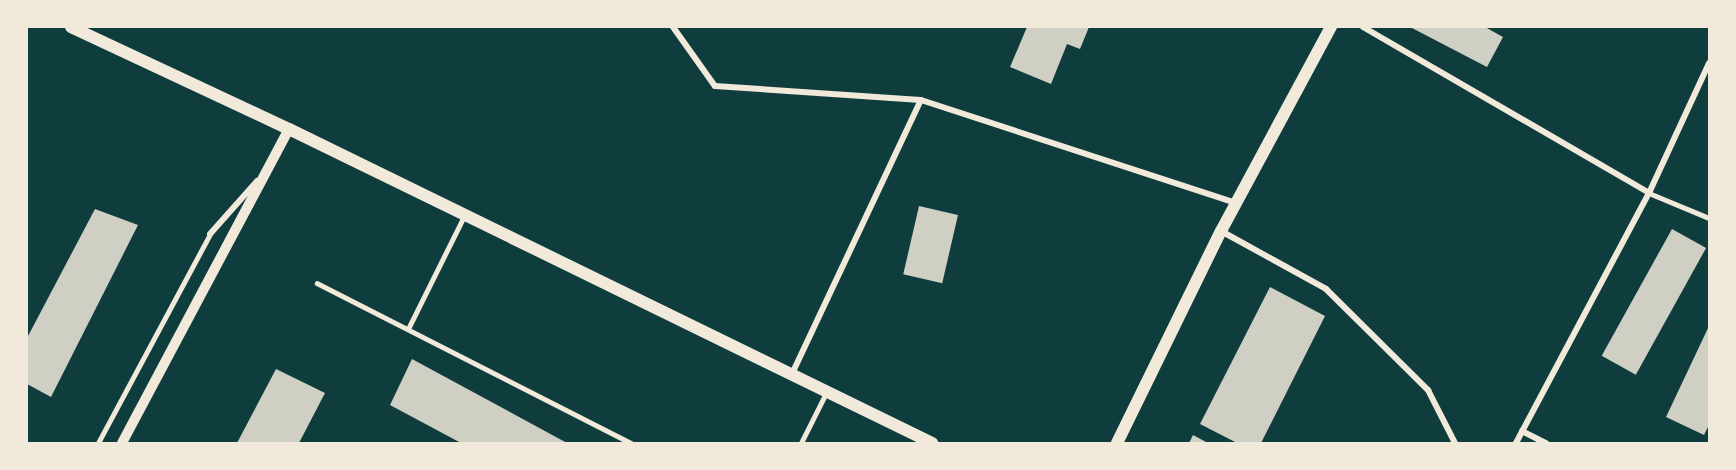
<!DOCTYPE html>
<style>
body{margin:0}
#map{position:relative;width:1736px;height:470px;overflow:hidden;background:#0f3d3e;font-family:"PT Sans Narrow",sans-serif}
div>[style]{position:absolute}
.building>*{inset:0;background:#cfcfc3;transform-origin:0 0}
.service>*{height:4.5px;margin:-2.25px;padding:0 2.25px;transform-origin:2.25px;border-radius:2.25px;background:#f1e9da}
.minor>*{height:6px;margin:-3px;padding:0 3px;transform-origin:3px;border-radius:3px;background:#f1e9da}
.tertiary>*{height:10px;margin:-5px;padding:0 5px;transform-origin:5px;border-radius:5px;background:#f1e9da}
.secondary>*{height:12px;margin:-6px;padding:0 6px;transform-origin:6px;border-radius:6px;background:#f1e9da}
span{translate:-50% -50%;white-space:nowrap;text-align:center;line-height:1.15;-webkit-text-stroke:4.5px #f1e9da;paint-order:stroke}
.frame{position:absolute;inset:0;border:28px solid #f1e9da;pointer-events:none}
</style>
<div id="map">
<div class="building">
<div style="clip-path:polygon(1027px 27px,1089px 27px,1080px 49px,1067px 44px,1051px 84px,1010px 67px)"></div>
<div style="clip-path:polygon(1410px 27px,1485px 27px,1503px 37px,1487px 67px)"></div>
<div style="left:919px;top:206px;width:40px;height:70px;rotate:13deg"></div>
<div style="clip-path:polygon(95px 209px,138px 225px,51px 397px,27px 384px,27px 338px)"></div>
<div style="left:1672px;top:229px;width:39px;height:145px;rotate:29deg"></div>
<div style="clip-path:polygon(1270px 287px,1325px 316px,1261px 443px,1237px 443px,1200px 424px)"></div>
<div style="clip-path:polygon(1709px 326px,1709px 425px,1704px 435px,1666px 417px)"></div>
<div style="clip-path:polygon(412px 359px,567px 443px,461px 443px,390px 405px)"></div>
<div style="clip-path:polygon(276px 369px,325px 393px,299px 443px,237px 443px)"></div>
<div style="clip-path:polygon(1193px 435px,1208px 443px,1189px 443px)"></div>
</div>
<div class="service">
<div style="left:1649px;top:193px;width:65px;rotate:22.6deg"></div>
<div style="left:317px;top:283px;width:352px;rotate:27deg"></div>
<div style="left:408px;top:329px;width:126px;rotate:-63.6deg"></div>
<div style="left:98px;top:443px;width:237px;rotate:-61.8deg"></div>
<div style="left:801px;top:443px;width:56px;rotate:-63.4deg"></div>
</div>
<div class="minor">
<div style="left:673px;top:27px;width:72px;rotate:54.6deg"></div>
<div style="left:715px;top:86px;width:206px;rotate:3.9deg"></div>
<div style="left:921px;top:100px;width:331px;rotate:18.1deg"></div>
<div style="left:1363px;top:27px;width:331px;rotate:30.1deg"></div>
<div style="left:1221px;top:231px;width:120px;rotate:28.9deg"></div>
<div style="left:1326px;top:289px;width:144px;rotate:44.7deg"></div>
<div style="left:1428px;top:390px;width:59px;rotate:63deg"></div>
<div style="left:210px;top:234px;width:71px;rotate:-48.4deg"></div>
<div style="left:791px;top:376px;width:305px;rotate:-64.8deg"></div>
<div style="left:1522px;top:431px;width:27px;rotate:27deg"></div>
<div style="left:1516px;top:443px;width:283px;rotate:-62deg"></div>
<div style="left:1649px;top:193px;width:143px;rotate:-65.2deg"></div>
</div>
<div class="tertiary">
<div style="left:122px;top:443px;width:356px;rotate:-62deg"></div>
</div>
<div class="secondary">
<div style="left:71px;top:27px;width:241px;rotate:25.1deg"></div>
<div style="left:289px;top:129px;width:716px;rotate:26.03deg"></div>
<div style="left:1117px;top:443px;width:236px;rotate:-63.9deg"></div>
<div style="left:1221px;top:231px;width:232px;rotate:-61.7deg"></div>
</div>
<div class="frame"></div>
</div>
